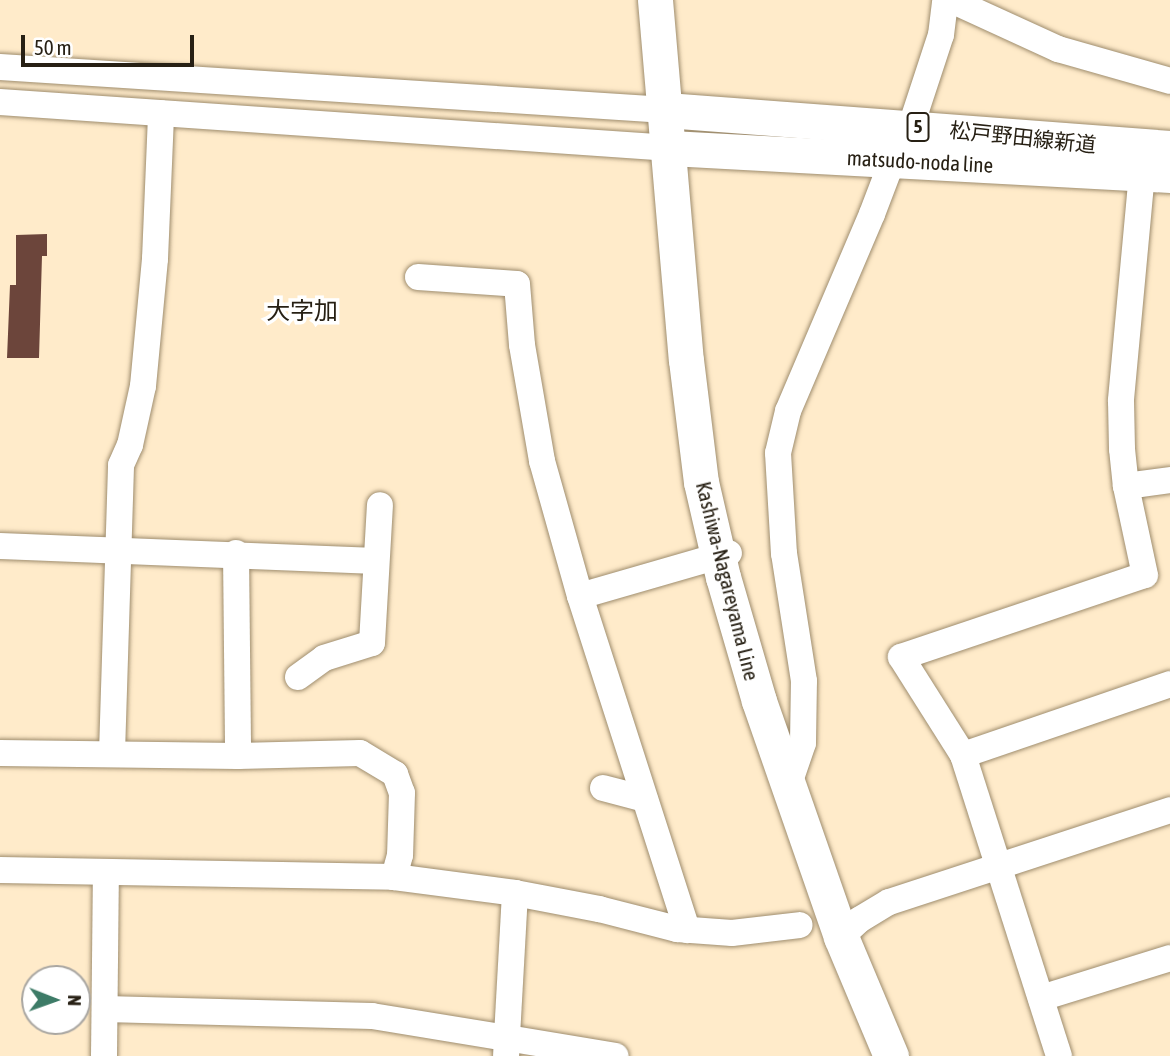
<!DOCTYPE html>
<meta charset="utf-8">
<style>
body{margin:0}
#map{position:relative;width:1170px;height:1056px;overflow:hidden;background:#ffebca;font-family:"Asap Condensed","Noto Sans JP",sans-serif}
div>[style]{position:absolute}
.building>*{inset:0;background:#6c453b}
.roads{filter:drop-shadow(0 0 2px #9f8d6e) drop-shadow(0 0 2px #9f8d6e)}
.minor>*{height:26px;margin:-13px;padding:0 13px;transform-origin:13px;border-radius:13px;background:#fff}
.major>*{height:35px;margin:-17.5px;padding:0 17.5px;transform-origin:17.5px;border-radius:17.5px;background:#fff}
span{translate:-50% -50%;white-space:nowrap;text-align:center;line-height:1.15;-webkit-text-stroke:7px #fff;paint-order:stroke}
.shield-label span{padding:2px 5px;background:#fff;border:2px solid;border-radius:5px;-webkit-text-stroke-width:0}
.shield-label{font-size:19px;color:#272014;font-weight:700}
.street-label{font-size:21px;color:#272014}
.quarter-label{font-size:24px;color:#272014}
.north{position:absolute;left:21px;top:965px;width:70px;height:70px;box-sizing:border-box;background:#fff;border:2px solid #a9a6a1;border-radius:50%;rotate:91deg;font-size:19px;font-weight:700;line-height:28px;text-align:center;color:#272014}
.north::after{content:'';display:block;margin:auto;width:24px;height:32px;background:#3d7b67;clip-path:polygon(50% 0,100% 100%,50% 72%,0 100%)}
.scale{position:absolute;left:21px;top:35px;width:173px;height:32px;box-sizing:border-box;border:4px solid #272014;border-top:0;padding-left:9px;font-size:21px;line-height:24px;white-space:nowrap;color:#272014;-webkit-text-stroke:5px #fff;paint-order:stroke}
</style>
<div id="map">
<div class="building">
<div style="clip-path:polygon(47px 234px,47px 256px,42px 256px,39px 358px,7px 358px,10px 285px,16px 285px,16px 235px)"></div>
</div>
<div class="roads">
<div class="minor">
<div style="left:951px;top:0;width:118px;rotate:24.6deg"></div>
<div style="left:1058px;top:49px;width:116px;rotate:15.9deg"></div>
<div style="left:0;top:67px;width:667px;rotate:3.69deg"></div>
<div style="left:0;top:102px;width:672px;rotate:3.93deg"></div>
<div style="left:911px;top:126px;width:96px;rotate:-71.8deg"></div>
<div style="left:941px;top:35px;width:35px;rotate:-83deg"></div>
<div style="left:1142px;top:173px;width:229px;rotate:95.3deg"></div>
<div style="left:1121px;top:401px;width:48px;rotate:88.8deg"></div>
<div style="left:1122px;top:449px;width:37px;rotate:84deg"></div>
<div style="left:1126px;top:486px;width:44px;rotate:-7.8deg"></div>
<div style="left:418px;top:277px;width:99px;rotate:4deg"></div>
<div style="left:517px;top:284px;width:61px;rotate:85.3deg"></div>
<div style="left:522px;top:345px;width:118px;rotate:80.2deg"></div>
<div style="left:542px;top:461px;width:140px;rotate:74.3deg"></div>
<div style="left:580px;top:596px;width:155px;rotate:-16.1deg"></div>
<div style="left:0;top:546px;width:376px;rotate:2.3deg"></div>
<div style="left:236px;top:553px;width:203px;rotate:89.4deg"></div>
<div style="left:580px;top:596px;width:351px;rotate:72.2deg"></div>
<div style="left:298px;top:677px;width:32px;rotate:-36deg"></div>
<div style="left:324px;top:658px;width:50px;rotate:-17.4deg"></div>
<div style="left:372px;top:643px;width:138px;rotate:-86.7deg"></div>
<div style="left:0;top:753px;width:238px;rotate:0.7deg"></div>
<div style="left:238px;top:756px;width:122px;rotate:-1.4deg"></div>
<div style="left:360px;top:753px;width:41px;rotate:31deg"></div>
<div style="left:395px;top:774px;width:20px;rotate:70deg"></div>
<div style="left:402px;top:793px;width:62px;rotate:91.8deg"></div>
<div style="left:400px;top:855px;width:23px;rotate:105deg"></div>
<div style="left:112px;top:753px;width:288px;rotate:-88.2deg"></div>
<div style="left:121px;top:465px;width:22px;rotate:-66deg"></div>
<div style="left:130px;top:445px;width:60px;rotate:-77.6deg"></div>
<div style="left:143px;top:386px;width:128px;rotate:-84.6deg"></div>
<div style="left:155px;top:259px;width:146px;rotate:-87.6deg"></div>
<div style="left:963px;top:755px;width:219px;rotate:-18.9deg"></div>
<div style="left:789px;top:784px;width:43px;rotate:-71.1deg"></div>
<div style="left:803px;top:743px;width:62px;rotate:-89.1deg"></div>
<div style="left:804px;top:681px;width:129px;rotate:-98.9deg"></div>
<div style="left:784px;top:554px;width:101px;rotate:-93.4deg"></div>
<div style="left:778px;top:453px;width:43px;rotate:-76.6deg"></div>
<div style="left:788px;top:411px;width:214px;rotate:-66.9deg"></div>
<div style="left:872px;top:214px;width:45px;rotate:-69.1deg"></div>
<div style="left:888px;top:172px;width:12px;rotate:-81deg"></div>
<div style="left:603px;top:788px;width:43px;rotate:14.7deg"></div>
<div style="left:0;top:870px;width:394px;rotate:1deg"></div>
<div style="left:394px;top:877px;width:122px;rotate:7.5deg"></div>
<div style="left:515px;top:893px;width:86px;rotate:10.8deg"></div>
<div style="left:599px;top:909px;width:81px;rotate:14.4deg"></div>
<div style="left:677px;top:929px;width:55px;rotate:4.2deg"></div>
<div style="left:732px;top:933px;width:68px;rotate:-6.7deg"></div>
<div style="left:515px;top:893px;width:145px;rotate:93.2deg"></div>
<div style="left:507px;top:1038px;width:110px;rotate:9.4deg"></div>
<div style="left:841px;top:937px;width:25px;rotate:-43deg"></div>
<div style="left:859px;top:920px;width:35px;rotate:-31deg"></div>
<div style="left:889px;top:902px;width:296px;rotate:-18.1deg"></div>
<div style="left:1041px;top:998px;width:135px;rotate:-17.2deg"></div>
<div style="left:105px;top:1009px;width:267px;rotate:1.5deg"></div>
<div style="left:372px;top:1016px;width:137px;rotate:9.3deg"></div>
<div style="left:507px;top:1038px;width:18px;rotate:93deg"></div>
<div style="left:104px;top:1056px;width:183px;rotate:-89.4deg"></div>
<div style="left:1059px;top:1056px;width:316px;rotate:-107.7deg"></div>
<div style="left:963px;top:755px;width:116px;rotate:-122.3deg"></div>
<div style="left:901px;top:657px;width:257px;rotate:-18.6deg"></div>
<div style="left:1145px;top:575px;width:91px;rotate:-102.1deg"></div>
</div>
<div class="major">
<div style="left:655px;top:0;width:361px;rotate:85.1deg"></div>
<div style="left:686px;top:360px;width:123px;rotate:83deg"></div>
<div style="left:701px;top:482px;width:98px;rotate:77deg"></div>
<div style="left:723px;top:577px;width:129px;rotate:73.8deg"></div>
<div style="left:759px;top:701px;width:250px;rotate:70.8deg"></div>
<div style="left:841px;top:937px;width:129px;rotate:67.2deg"></div>
<div style="left:666px;top:110px;width:505px;rotate:4.31deg"></div>
<div style="left:670px;top:148px;width:501px;rotate:3.09deg"></div>
</div>
</div>
<div class="shield-label">
<span style="left:918px;top:127px">5</span>
</div>
<div class="street-label">
<span style="left:1023px;top:137px;rotate:6deg">松戸野田線新道</span>
<span style="left:920px;top:161px;rotate:3deg">matsudo-noda line</span>
<span style="left:728px;top:581px;rotate:76deg">Kashiwa-Nagareyama Line</span>
</div>
<div class="quarter-label">
<span style="left:302px;top:311px">大字加</span>
</div>
<div class="north">N</div>
<div class="scale">50 m</div>
</div>
